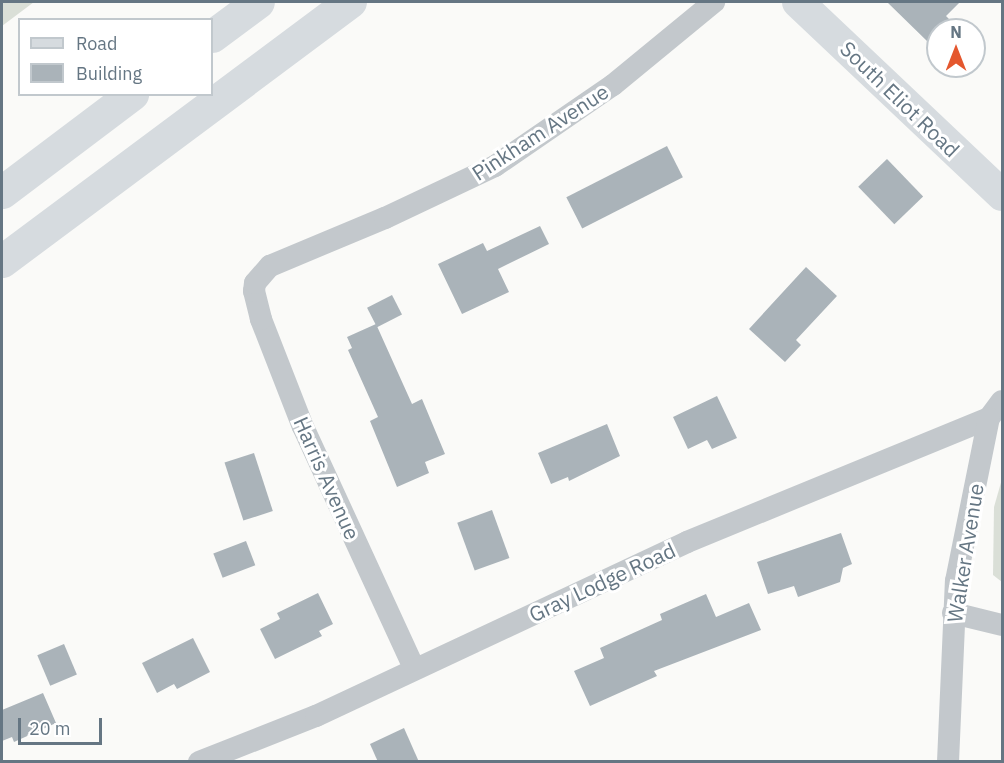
<!DOCTYPE html>
<style>
body{margin:0}
#map{position:relative;width:1004px;height:763px;overflow:hidden;background:#fafaf8;font-family:"IBM Plex Sans",sans-serif}
div>[style]{position:absolute}
.green>*{inset:0;background:#dadfd7}
.building>*{inset:0;background:#aab3b9;transform-origin:0 0}
.minor>*{height:22px;margin:-11px;padding:0 11px;transform-origin:11px;border-radius:11px;background:#c3c8cc}
.secondary>*{height:32px;margin:-16px;padding:0 16px;transform-origin:16px;border-radius:16px;background:#d6dbdf}
.motorway>*{height:33px;margin:-16.5px;padding:0 16.5px;transform-origin:16.5px;border-radius:16.5px;background:#d6dbdf}
span{translate:-50% -50%;white-space:nowrap;text-align:center;line-height:1.15;-webkit-text-stroke:6px #fff;paint-order:stroke}
.street-label{font-size:21px;color:#657683}
.frame{position:absolute;inset:0;border:3px solid #657683;pointer-events:none}
.legend{position:absolute;left:18px;top:18px;width:195px;height:78px;box-sizing:border-box;background:#fff;border:2px solid #c1c8cd;margin:0;padding:8px 10px;list-style:none;font-size:18px;color:#657683}
.legend li{display:flex;align-items:center;gap:12px;height:30px}
.legend b{width:30px;border:2px solid #c1c8cd}
.north{position:absolute;left:926px;top:18px;width:60px;height:60px;box-sizing:border-box;background:#fff;border:2px solid #c1c8cd;border-radius:50%;rotate:0deg;font-size:16px;font-weight:700;line-height:24px;text-align:center;color:#657683}
.north::after{content:'';display:block;margin:auto;width:21px;height:27px;background:#e4572e;clip-path:polygon(50% 0,100% 100%,50% 72%,0 100%)}
.scale{position:absolute;left:18px;top:718px;width:84px;height:27px;box-sizing:border-box;border:3px solid #657683;border-top:0;padding-left:8px;font-size:18px;line-height:21px;white-space:nowrap;color:#657683;-webkit-text-stroke:4px #fff;paint-order:stroke}
</style>
<div id="map">
<div class="green">
<div style="clip-path:polygon(2px 2px,34px 2px,2px 26px)"></div>
<div style="clip-path:polygon(1002px 479px,1002px 582px,993px 575px,994px 507px)"></div>
</div>
<div class="building">
<div style="clip-path:polygon(887px 2px,960px 2px,946px 16px,950px 20px,928px 42px)"></div>
<div style="left:667px;top:146px;width:35px;height:113px;rotate:63deg"></div>
<div style="left:887px;top:159px;width:52px;height:40px;rotate:46deg"></div>
<div style="clip-path:polygon(540px 226px,549px 244px,498px 269px,509px 292px,462px 314px,438px 264px,483px 243px,487px 251px)"></div>
<div style="clip-path:polygon(806px 267px,837px 296px,796px 340px,801px 345px,785px 362px,749px 329px)"></div>
<div style="left:392px;top:295px;width:22px;height:28px;rotate:63deg"></div>
<div style="clip-path:polygon(376px 324px,412px 404px,422px 399px,445px 454px,425px 462px,429px 473px,397px 487px,370px 421px,378px 417px,348px 350px,352px 348px,347px 337px)"></div>
<div style="clip-path:polygon(717px 396px,737px 438px,712px 449px,707px 440px,688px 449px,673px 417px)"></div>
<div style="clip-path:polygon(607px 424px,620px 456px,569px 481px,568px 477px,551px 484px,538px 453px)"></div>
<div style="left:254px;top:453px;width:61px;height:31px;rotate:72deg"></div>
<div style="left:492px;top:510px;width:51px;height:37px;rotate:70deg"></div>
<div style="clip-path:polygon(841px 533px,852px 564px,843px 568px,840px 582px,798px 597px,794px 586px,768px 594px,757px 562px)"></div>
<div style="left:246px;top:541px;width:26px;height:35px;rotate:69deg"></div>
<div style="clip-path:polygon(318px 593px,333px 624px,319px 631px,322px 636px,275px 659px,260px 629px,280px 619px,277px 613px)"></div>
<div style="clip-path:polygon(706px 594px,716px 617px,749px 603px,761px 630px,654px 671px,657px 676px,590px 706px,574px 671px,604px 658px,600px 648px,662px 620px,660px 614px)"></div>
<div style="clip-path:polygon(193px 638px,210px 672px,177px 689px,174px 684px,157px 693px,142px 663px)"></div>
<div style="left:64px;top:644px;width:33px;height:29px;rotate:67deg"></div>
<div style="clip-path:polygon(43px 693px,56px 723px,14px 742px,12px 737px,2px 741px,2px 710px)"></div>
<div style="clip-path:polygon(404px 728px,419px 762px,378px 762px,370px 744px)"></div>
</div>
<div class="minor">
<div style="left:953px;top:613px;width:50px;rotate:13.8deg"></div>
<div style="left:414px;top:668px;width:265px;rotate:-114.7deg"></div>
<div style="left:303px;top:427px;width:116px;rotate:-111.3deg"></div>
<div style="left:261px;top:319px;width:29px;rotate:-104deg"></div>
<div style="left:254px;top:291px;width:8px;rotate:-83deg"></div>
<div style="left:255px;top:283px;width:23px;rotate:-49deg"></div>
<div style="left:270px;top:266px;width:125px;rotate:-22.7deg"></div>
<div style="left:385px;top:218px;width:122px;rotate:-25.3deg"></div>
<div style="left:495px;top:166px;width:143px;rotate:-34.5deg"></div>
<div style="left:613px;top:85px;width:131px;rotate:-39.4deg"></div>
<div style="left:199px;top:762px;width:126px;rotate:-21.5deg"></div>
<div style="left:316px;top:716px;width:410px;rotate:-25.1deg"></div>
<div style="left:687px;top:542px;width:326px;rotate:-22.3deg"></div>
<div style="left:989px;top:418px;width:21px;rotate:-53deg"></div>
<div style="left:948px;top:762px;width:181px;rotate:-87.5deg"></div>
<div style="left:956px;top:581px;width:166px;rotate:-78.6deg"></div>
</div>
<div class="secondary">
<div style="left:798px;top:2px;width:281px;rotate:43.4deg"></div>
</div>
<div class="motorway">
<div style="left:212px;top:36px;width:57px;rotate:-36.5deg"></div>
<div style="left:2px;top:192px;width:163px;rotate:-37deg"></div>
<div style="left:2px;top:261px;width:434px;rotate:-36.7deg"></div>
</div>
<div class="street-label">
<span style="left:900px;top:99px;rotate:44deg">South Eliot Road</span>
<span style="left:540px;top:132px;rotate:-33deg">Pinkham Avenue</span>
<span style="left:327px;top:478px;rotate:66deg">Harris Avenue</span>
<span style="left:965px;top:553px;rotate:-81deg">Walker Avenue</span>
<span style="left:602px;top:582px;rotate:-25deg">Gray Lodge Road</span>
</div>
<div class="frame"></div>
<ul class="legend">
<li><b style="height:8px;background:#d6dbdf"></b>Road</li>
<li><b style="height:16px;background:#aab3b9"></b>Building</li>
</ul>
<div class="north">N</div>
<div class="scale">20 m</div>
</div>
